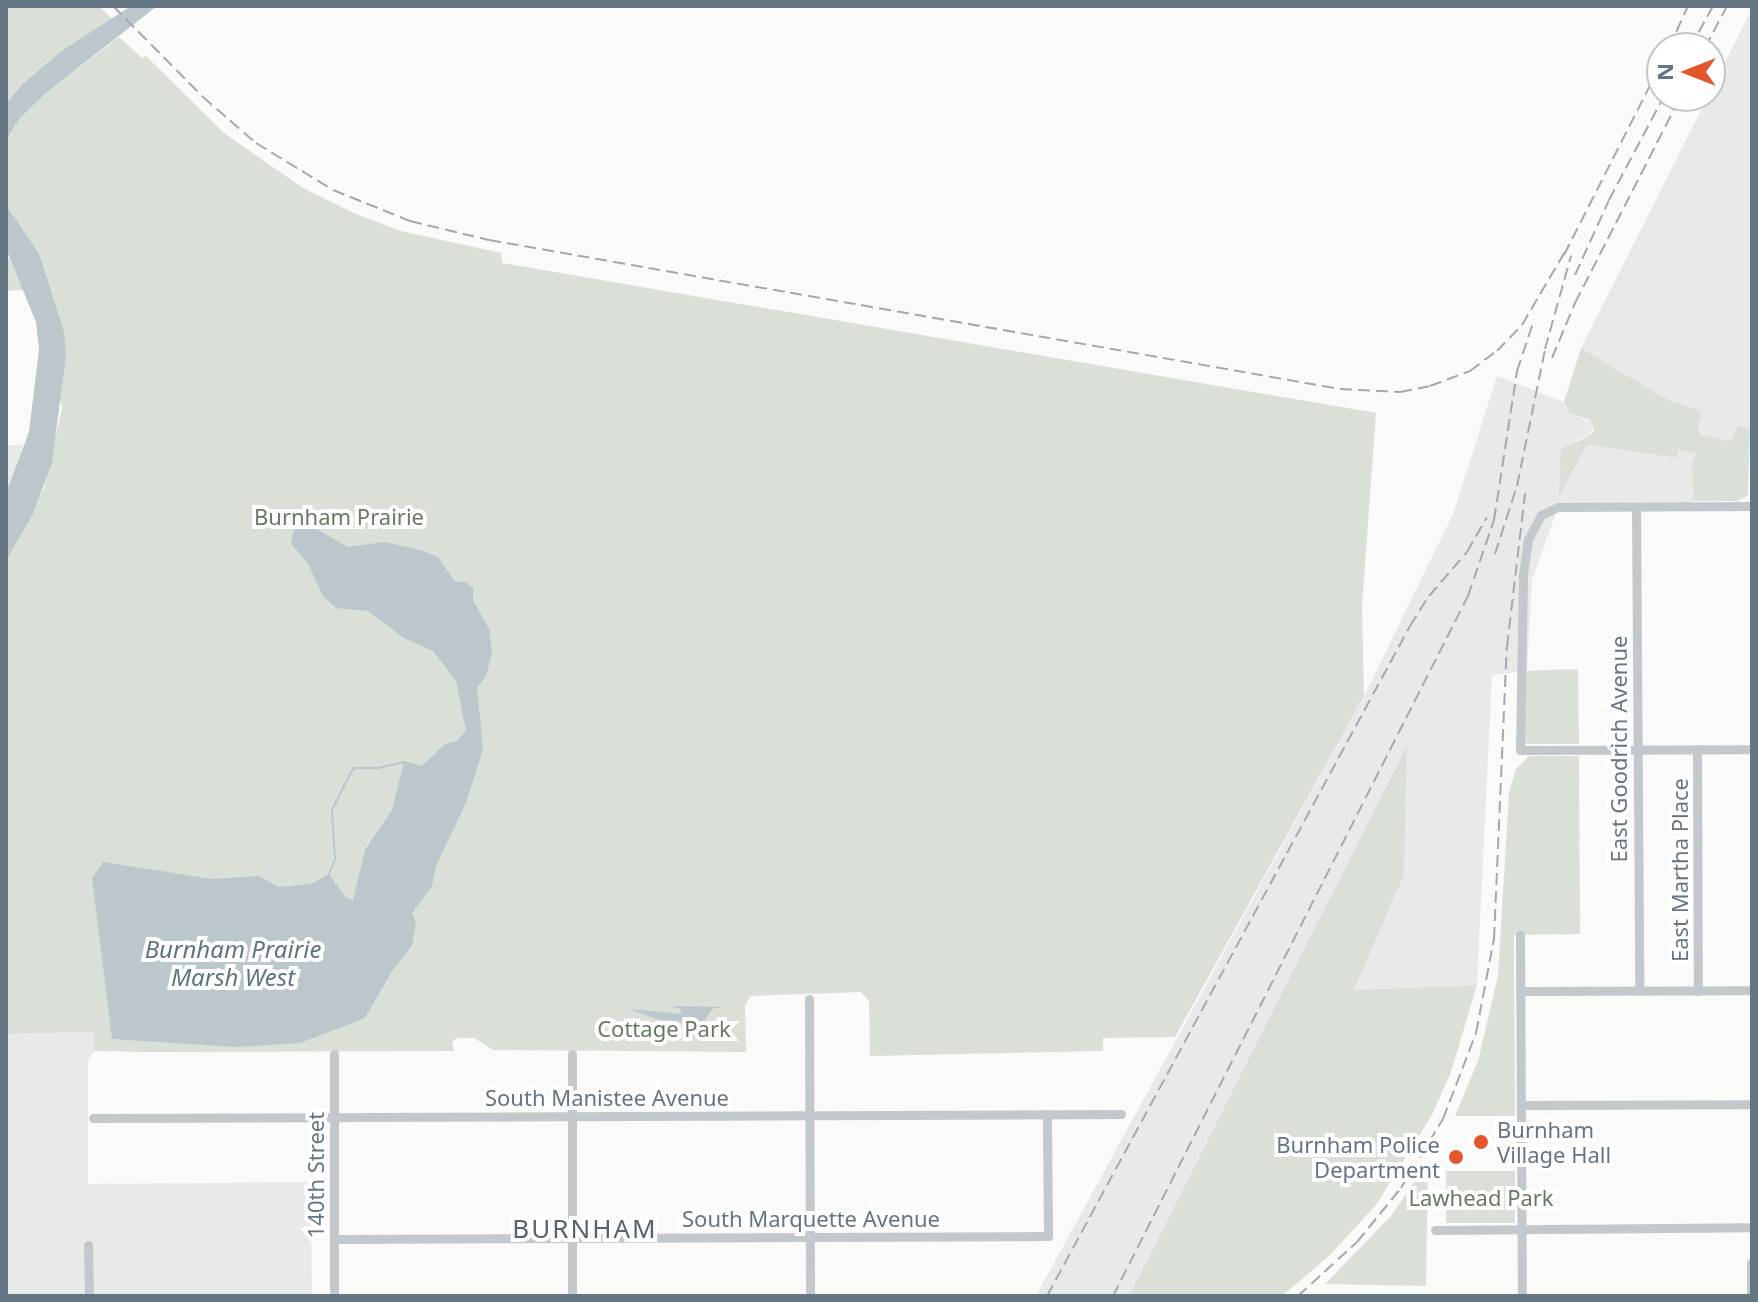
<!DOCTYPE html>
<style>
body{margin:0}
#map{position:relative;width:1758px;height:1302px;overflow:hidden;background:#fafaf8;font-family:"Noto Sans",sans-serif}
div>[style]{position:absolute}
.built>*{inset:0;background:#e8e9e9}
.green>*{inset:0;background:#dadfd7;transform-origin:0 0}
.water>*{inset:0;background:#bbc7cb}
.stream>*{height:2px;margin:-1px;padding:0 1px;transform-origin:1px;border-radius:1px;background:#bbc7cb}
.minor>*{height:9px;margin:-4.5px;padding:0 4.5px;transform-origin:4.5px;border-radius:4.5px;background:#c3c8cc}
.tertiary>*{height:11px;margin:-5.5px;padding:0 5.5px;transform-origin:5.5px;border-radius:5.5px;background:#c3c8cc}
.rail>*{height:2px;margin-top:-1px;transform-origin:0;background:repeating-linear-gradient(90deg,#a2aab0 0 12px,transparent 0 18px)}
.dots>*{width:22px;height:22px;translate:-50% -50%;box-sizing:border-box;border:4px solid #fff;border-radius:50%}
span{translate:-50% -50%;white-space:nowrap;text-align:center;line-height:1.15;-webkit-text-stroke:8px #fff;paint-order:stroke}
.park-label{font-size:22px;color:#687a64}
.street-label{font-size:22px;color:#657683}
.poi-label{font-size:22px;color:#657683}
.left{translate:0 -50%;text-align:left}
.right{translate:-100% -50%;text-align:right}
.water-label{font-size:24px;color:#60757c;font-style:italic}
.quarter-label{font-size:26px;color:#57646e;letter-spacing:2px}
.frame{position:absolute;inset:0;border:8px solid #657683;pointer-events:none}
.north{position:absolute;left:1646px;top:32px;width:80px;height:80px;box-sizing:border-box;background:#fff;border:2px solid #c1c8cd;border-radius:50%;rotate:270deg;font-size:22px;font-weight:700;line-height:32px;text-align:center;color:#657683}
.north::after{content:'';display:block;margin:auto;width:28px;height:36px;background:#e4572e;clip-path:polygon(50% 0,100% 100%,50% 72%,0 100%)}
</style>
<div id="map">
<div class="built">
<div style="clip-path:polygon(1752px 9px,1752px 406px,1750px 429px,1738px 425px,1731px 441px,1700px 435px,1698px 426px,1702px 412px,1665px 398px,1581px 348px)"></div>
<div style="clip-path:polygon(1497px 376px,1564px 402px,1570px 414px,1594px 423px,1589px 436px,1576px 440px,1559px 494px,1586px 445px,1676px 458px,1677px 450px,1697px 454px,1692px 463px,1693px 507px,1558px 507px,1532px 580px,1527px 671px,1492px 675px,1477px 985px,1354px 990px,1404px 875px,1406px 747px,1129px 1296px,1036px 1296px,1364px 696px,1453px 514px)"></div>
<div style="clip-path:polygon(6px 445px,24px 445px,6px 493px)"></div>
<div style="clip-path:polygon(94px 1032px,94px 1051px,88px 1061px,88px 1184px,311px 1182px,312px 1295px,6px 1296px,6px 1034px)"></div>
</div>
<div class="green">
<div style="clip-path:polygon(6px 6px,99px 6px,112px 19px,63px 50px,6px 103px)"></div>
<div style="clip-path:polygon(119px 37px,142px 58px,146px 56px,224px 133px,303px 188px,356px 214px,401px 231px,501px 253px,502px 263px,1376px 413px,1362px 605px,1364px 696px,1175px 1037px,1103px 1038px,1103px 1051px,870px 1056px,869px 1001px,861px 992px,751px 996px,745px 1005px,746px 1052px,493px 1050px,474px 1038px,457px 1038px,452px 1042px,454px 1051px,145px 1052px,94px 1051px,94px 1032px,6px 1034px,6px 560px,44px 488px,62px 408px,13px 215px,6px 205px,6px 140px,20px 118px,46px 93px)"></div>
<div style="clip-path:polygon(6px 249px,7px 253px,23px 290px,6px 291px)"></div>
<div style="clip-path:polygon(1581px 348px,1665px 398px,1702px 412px,1698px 426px,1701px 435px,1731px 441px,1738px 425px,1750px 429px,1748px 495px,1738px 501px,1693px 501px,1692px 463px,1696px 454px,1678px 450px,1677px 458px,1587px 445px,1559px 496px,1561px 449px,1589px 436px,1594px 430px,1590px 420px,1570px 414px,1564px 402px)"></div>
<div style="clip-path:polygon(1578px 669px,1579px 744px,1527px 744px,1522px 739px,1524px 671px)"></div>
<div style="clip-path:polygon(1407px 745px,1404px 875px,1354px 990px,1477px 985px,1451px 1072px,1432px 1115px,1376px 1205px,1328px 1257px,1282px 1296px,1129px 1296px)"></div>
<div style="clip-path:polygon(1529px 756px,1579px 756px,1580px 934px,1514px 935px,1515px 1116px,1455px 1116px,1478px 1061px,1498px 976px,1509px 792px,1516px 769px)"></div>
<div style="clip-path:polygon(1428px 1162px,1426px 1286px,1325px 1284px,1391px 1216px)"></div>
<div style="left:1515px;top:1171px;width:52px;height:69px;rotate:90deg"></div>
</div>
<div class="water">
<div style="clip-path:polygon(131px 6px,157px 6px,46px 93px,20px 118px,6px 140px,6px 103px,25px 82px,63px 50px)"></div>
<div style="clip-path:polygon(6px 205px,39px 254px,64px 332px,66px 356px,52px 463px,32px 516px,6px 560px,6px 493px,29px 432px,39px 349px,36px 322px,6px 249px)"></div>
<div style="clip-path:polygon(304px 522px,348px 547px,384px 542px,420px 550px,438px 557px,455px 582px,465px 582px,473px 588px,473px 600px,489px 629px,492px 653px,486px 676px,477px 688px,483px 749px,466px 803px,436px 866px,432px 886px,412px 913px,416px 923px,412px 946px,392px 971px,365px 1018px,300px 1043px,237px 1047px,112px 1039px,92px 878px,103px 862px,212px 879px,259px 876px,279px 887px,311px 884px,329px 874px,346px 898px,353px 900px,365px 850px,392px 810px,404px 762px,422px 766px,445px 744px,457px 741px,466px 731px,456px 681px,433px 651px,404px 638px,368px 611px,336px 608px,323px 596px,308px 564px,291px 543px,294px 529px)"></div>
<div style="clip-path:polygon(671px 1007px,677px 1006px,721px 1007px,712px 1009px,705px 1020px,695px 1023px,656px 1019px,630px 1009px,682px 1014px,679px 1008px)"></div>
</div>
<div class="stream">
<div style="left:329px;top:874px;width:16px;rotate:-68deg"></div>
<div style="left:335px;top:859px;width:49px;rotate:-93.5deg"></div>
<div style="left:332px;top:810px;width:42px;rotate:-63.4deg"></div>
<div style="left:351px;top:772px;width:6px;rotate:-45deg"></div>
<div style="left:355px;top:768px;width:23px"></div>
<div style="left:378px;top:768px;width:27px;rotate:-13deg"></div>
<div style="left:404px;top:762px;width:15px;rotate:16deg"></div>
</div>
<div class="minor">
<div style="left:1752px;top:506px;width:194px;rotate:179.7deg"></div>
<div style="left:1558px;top:507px;width:19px;rotate:155deg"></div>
<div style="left:1541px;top:515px;width:27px;rotate:118deg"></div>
<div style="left:1528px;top:539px;width:37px;rotate:98deg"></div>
<div style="left:1523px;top:576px;width:174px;rotate:91deg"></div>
<div style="left:1520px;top:750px;width:232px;rotate:-0.2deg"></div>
<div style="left:1636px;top:507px;width:484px;rotate:89.6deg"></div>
<div style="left:1697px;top:749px;width:242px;rotate:89.8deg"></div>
<div style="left:1520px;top:935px;width:361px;rotate:89.7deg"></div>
<div style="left:1520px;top:991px;width:232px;rotate:-0.2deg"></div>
<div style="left:809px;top:999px;width:297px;rotate:89.8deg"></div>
<div style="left:334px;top:1054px;width:242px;rotate:90deg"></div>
<div style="left:572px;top:1054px;width:242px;rotate:90deg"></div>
<div style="left:1521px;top:1105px;width:231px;rotate:-0.2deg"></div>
<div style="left:93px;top:1118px;width:1028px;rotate:-0.22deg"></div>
<div style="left:1435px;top:1230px;width:317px;rotate:-0.5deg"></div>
<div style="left:334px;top:1239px;width:714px;rotate:-0.24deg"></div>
<div style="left:1048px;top:1236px;width:122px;rotate:-90.5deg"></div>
<div style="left:88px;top:1245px;width:51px;rotate:88.9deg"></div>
</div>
<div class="tertiary">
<div style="left:1752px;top:1296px;width:33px;rotate:-90deg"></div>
</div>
<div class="rail">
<div style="left:113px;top:6px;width:128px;rotate:45.3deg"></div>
<div style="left:203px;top:97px;width:70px;rotate:41deg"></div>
<div style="left:256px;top:143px;width:90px;rotate:31.4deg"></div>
<div style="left:333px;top:190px;width:83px;rotate:21.9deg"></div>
<div style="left:410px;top:221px;width:81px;rotate:13.5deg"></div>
<div style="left:489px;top:240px;width:864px;rotate:9.93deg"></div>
<div style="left:1340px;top:389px;width:60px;rotate:2.9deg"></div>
<div style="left:1400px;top:392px;width:31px;rotate:-11deg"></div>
<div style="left:1430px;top:386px;width:43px;rotate:-20.6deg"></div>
<div style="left:1470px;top:371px;width:34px;rotate:-37deg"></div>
<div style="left:1497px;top:351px;width:36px;rotate:-46deg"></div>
<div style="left:1522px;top:325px;width:93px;rotate:-59.6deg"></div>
<div style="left:1669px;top:48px;width:46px;rotate:-65.7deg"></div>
<div style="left:1690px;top:48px;width:48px;rotate:-61.3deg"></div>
<div style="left:1705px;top:48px;width:47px;rotate:-62.4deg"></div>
<div style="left:1564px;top:255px;width:216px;rotate:-63.1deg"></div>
<div style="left:1575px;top:275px;width:82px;rotate:-65.6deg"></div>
<div style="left:1609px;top:200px;width:118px;rotate:-62.1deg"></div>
<div style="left:1552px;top:358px;width:60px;rotate:-67.3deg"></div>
<div style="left:1575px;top:303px;width:233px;rotate:-62.9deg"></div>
<div style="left:1495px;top:554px;width:71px;rotate:-72.1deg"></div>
<div style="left:1517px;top:486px;width:140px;rotate:-78.4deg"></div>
<div style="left:1545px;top:349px;width:97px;rotate:-74.4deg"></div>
<div style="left:1047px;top:1296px;width:762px;rotate:-61.55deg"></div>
<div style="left:1410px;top:626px;width:36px;rotate:-58deg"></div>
<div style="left:1429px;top:596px;width:58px;rotate:-49.2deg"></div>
<div style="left:1467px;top:552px;width:40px;rotate:-60.3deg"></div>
<div style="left:1113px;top:1296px;width:785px;rotate:-63.11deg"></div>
<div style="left:1468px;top:596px;width:80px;rotate:-71.1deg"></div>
<div style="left:1494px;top:520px;width:151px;rotate:-81.2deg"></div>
<div style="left:1517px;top:371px;width:54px;rotate:-71.6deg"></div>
<div style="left:1298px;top:1296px;width:80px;rotate:-42.5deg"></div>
<div style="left:1357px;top:1242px;width:70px;rotate:-50.8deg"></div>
<div style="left:1401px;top:1188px;width:81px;rotate:-58.7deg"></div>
<div style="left:1443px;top:1119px;width:92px;rotate:-69deg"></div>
<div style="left:1476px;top:1033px;width:96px;rotate:-79.2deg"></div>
<div style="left:1494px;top:939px;width:292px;rotate:-87.5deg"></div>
<div style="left:1507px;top:647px;width:155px;rotate:-83.3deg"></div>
</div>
<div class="dots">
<div style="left:1481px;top:1142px;background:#e4572e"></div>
<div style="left:1456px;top:1157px;background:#e4572e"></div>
</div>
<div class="park-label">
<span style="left:339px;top:517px">Burnham Prairie</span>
<span style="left:664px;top:1029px">Cottage Park</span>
<span style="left:1481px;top:1198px">Lawhead Park</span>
</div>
<div class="street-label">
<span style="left:1619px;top:749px;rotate:-90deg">East Goodrich Avenue</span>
<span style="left:1680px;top:870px;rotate:-90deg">East Martha Place</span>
<span style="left:607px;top:1098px">South Manistee Avenue</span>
<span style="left:316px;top:1175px;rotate:-90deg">140th Street</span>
<span style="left:811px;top:1219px">South Marquette Avenue</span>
</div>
<div class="poi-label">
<span class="left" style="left:1497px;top:1142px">Burnham<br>Village Hall</span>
<span class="right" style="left:1440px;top:1157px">Burnham Police<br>Department</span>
</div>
<div class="water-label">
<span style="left:233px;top:963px">Burnham Prairie<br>Marsh West</span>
</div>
<div class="quarter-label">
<span style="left:585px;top:1229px">BURNHAM</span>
</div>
<div class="frame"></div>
<div class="north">N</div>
</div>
